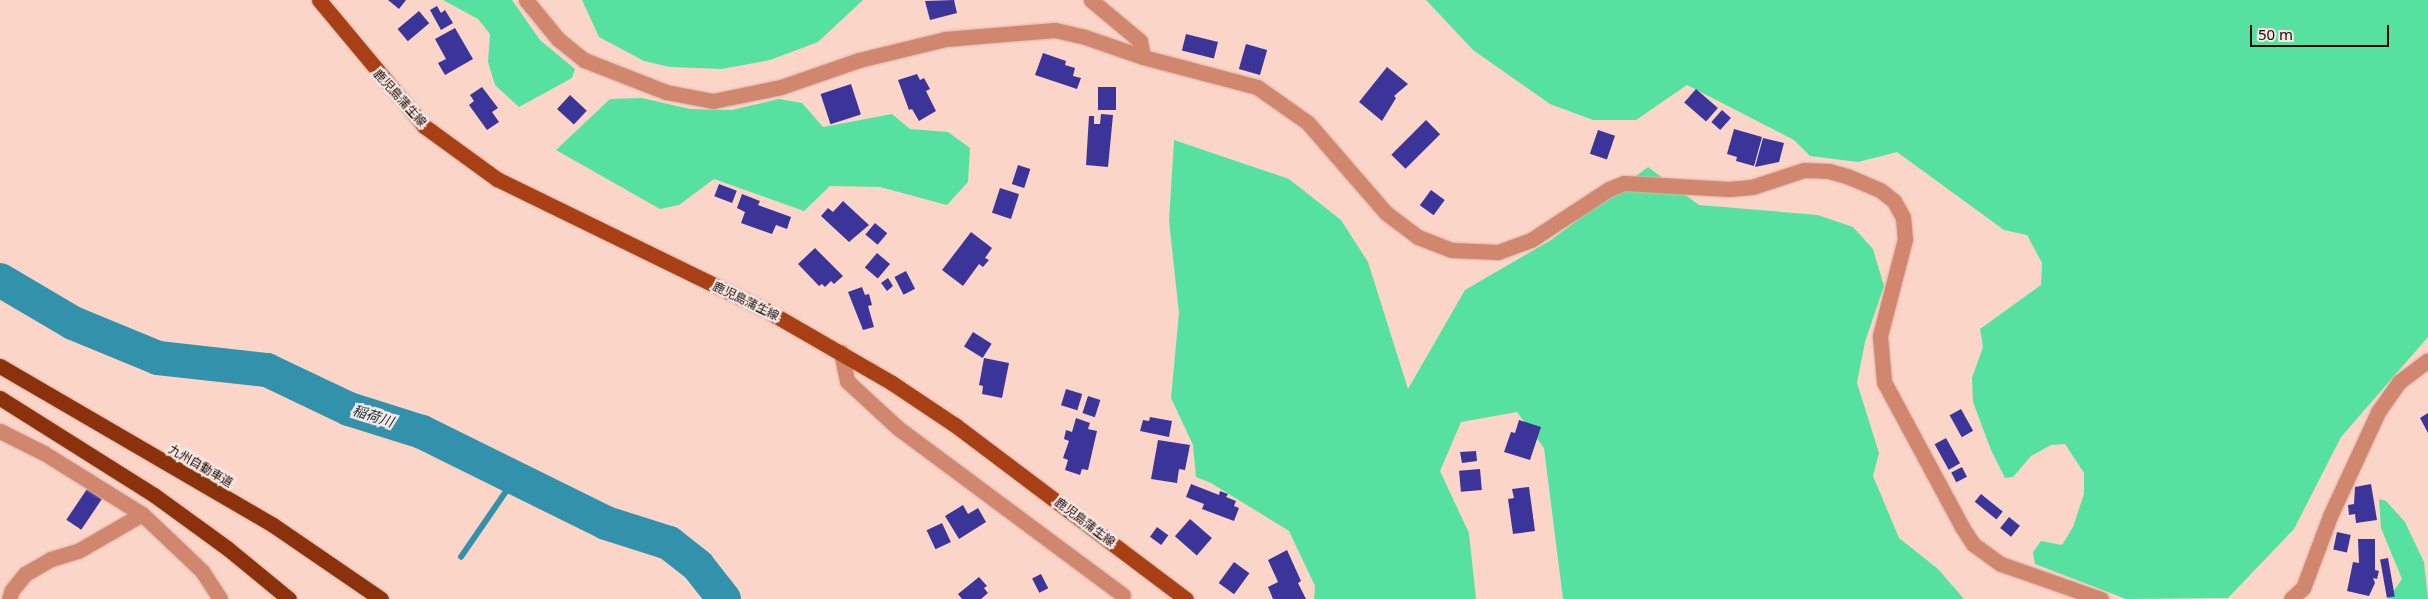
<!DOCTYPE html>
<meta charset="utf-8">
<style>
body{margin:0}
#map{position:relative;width:2428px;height:599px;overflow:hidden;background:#fbd5c8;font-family:"Noto Sans","Noto Sans JP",sans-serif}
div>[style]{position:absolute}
.green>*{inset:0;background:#57e1a0}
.stream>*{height:5.5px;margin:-2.75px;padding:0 2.75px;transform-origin:2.75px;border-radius:2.75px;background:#3291ab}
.river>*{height:34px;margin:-17px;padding:0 17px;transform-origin:17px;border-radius:17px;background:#3291ab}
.building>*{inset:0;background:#3c3599;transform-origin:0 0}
.roads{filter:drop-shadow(0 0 1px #d7b4a8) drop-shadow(0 0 1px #d7b4a8)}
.minor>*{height:15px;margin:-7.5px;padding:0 7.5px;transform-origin:7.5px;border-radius:7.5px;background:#d1876e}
.major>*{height:15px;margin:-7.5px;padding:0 7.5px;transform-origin:7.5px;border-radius:7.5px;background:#a83f15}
.highway>*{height:15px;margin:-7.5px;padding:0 7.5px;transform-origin:7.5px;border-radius:7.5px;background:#8b310b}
span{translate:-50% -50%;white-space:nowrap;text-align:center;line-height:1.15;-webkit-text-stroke:5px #f6e8e4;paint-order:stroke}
.street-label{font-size:12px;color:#1d0803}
.water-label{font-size:14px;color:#15313a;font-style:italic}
.scale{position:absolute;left:2250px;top:25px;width:139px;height:22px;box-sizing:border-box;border:2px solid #1d0803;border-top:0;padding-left:6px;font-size:15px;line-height:18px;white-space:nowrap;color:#1d0803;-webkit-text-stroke:4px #f6e8e4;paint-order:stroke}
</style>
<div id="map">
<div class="green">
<div style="clip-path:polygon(443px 0,512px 0,540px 40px,575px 69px,572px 78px,519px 107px,495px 85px,488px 62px,490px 34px,478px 19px)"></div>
<div style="clip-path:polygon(582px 0,863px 0,818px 42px,770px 60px,722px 69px,670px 67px,644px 61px,599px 37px)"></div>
<div style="clip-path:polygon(1426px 0,2428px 0,2428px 337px,2341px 437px,2294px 529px,2228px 598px,2126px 599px,2035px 564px,2033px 552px,2041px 541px,2062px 545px,2073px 527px,2084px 494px,2084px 473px,2065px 444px,2051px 445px,2031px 456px,2013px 477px,2005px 478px,1991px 450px,1973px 402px,1972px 378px,1983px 347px,1980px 329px,2041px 285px,2042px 263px,2027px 235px,2004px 230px,1897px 152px,1858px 162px,1810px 156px,1794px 140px,1687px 85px,1636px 120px,1593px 120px,1550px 104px,1473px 50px)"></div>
<div style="clip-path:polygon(642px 98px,690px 109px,732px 110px,779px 99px,802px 103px,823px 127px,892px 114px,910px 129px,948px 132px,970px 148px,968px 182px,947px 205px,880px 187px,830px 186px,804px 211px,714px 179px,679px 205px,660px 209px,556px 150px,610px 99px)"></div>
<div style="clip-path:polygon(1174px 140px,1289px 179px,1341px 220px,1368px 262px,1408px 389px,1465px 290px,1551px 240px,1648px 167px,1699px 205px,1818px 215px,1853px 227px,1873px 249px,1884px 286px,1865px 342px,1857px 383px,1879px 453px,1873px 476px,1899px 538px,1938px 569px,1964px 599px,1563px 599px,1544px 448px,1517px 412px,1461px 422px,1440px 471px,1469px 533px,1476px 599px,1314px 599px,1315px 586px,1289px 531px,1211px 483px,1196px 477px,1193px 445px,1171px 398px,1179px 313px,1169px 221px)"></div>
<div style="clip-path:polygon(2379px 499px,2386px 501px,2405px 522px,2424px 562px,2428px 599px,2388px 599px,2402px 579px,2381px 528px)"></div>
</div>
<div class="stream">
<div style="left:461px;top:557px;width:93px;rotate:-55.5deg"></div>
</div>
<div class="river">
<div style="left:0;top:280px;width:85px;rotate:30.5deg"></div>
<div style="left:73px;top:323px;width:92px;rotate:22.4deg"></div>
<div style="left:158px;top:358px;width:110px;rotate:6.3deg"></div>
<div style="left:267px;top:370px;width:91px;rotate:25.4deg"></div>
<div style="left:349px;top:409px;width:77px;rotate:17.5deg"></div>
<div style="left:422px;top:432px;width:205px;rotate:26.3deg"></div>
<div style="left:606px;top:523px;width:66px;rotate:17.6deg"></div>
<div style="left:669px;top:543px;width:37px;rotate:38deg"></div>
<div style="left:698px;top:566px;width:42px;rotate:51.8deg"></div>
</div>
<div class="building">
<div style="clip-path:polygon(388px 0,406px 0,399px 9px)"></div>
<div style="clip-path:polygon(954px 0,957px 13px,930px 20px,925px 1px)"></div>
<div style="clip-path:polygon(437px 6px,441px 13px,445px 10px,453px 23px,441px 30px,430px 10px)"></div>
<div style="left:419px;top:11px;width:16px;height:28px;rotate:50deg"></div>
<div style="clip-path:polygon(455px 28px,473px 59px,445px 75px,438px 63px,446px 59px,435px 39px)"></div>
<div style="left:1186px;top:34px;width:33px;height:17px;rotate:14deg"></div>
<div style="left:1246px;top:44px;width:22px;height:26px;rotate:16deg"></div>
<div style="clip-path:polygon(1043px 53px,1066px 61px,1065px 65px,1075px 68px,1073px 76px,1081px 78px,1077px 89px,1035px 75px)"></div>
<div style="clip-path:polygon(1387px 67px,1408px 84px,1394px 96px,1396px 98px,1382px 121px,1359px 102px)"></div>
<div style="clip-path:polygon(917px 74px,920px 80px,924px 78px,930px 89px,926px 91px,936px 111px,919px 121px,912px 109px,909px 110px,898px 80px)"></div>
<div style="left:851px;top:84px;width:32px;height:32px;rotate:72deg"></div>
<div style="clip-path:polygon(482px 87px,498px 108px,492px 112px,499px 122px,487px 130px,469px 105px,474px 101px,470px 95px)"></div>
<div style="left:1098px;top:87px;width:18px;height:23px"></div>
<div style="left:1696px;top:89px;width:29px;height:18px;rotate:41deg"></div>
<div style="left:570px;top:95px;width:23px;height:19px;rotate:43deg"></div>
<div style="left:1722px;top:110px;width:12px;height:16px;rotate:42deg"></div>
<div style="clip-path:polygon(1101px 114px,1113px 115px,1108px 167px,1086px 165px,1089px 116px,1094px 116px,1094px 124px,1100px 124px)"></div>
<div style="left:1426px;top:120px;width:20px;height:49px;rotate:45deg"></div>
<div style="clip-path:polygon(1734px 129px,1762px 137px,1754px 166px,1736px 161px,1737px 157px,1727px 154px)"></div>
<div style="left:1598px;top:130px;width:18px;height:25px;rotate:19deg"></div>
<div style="clip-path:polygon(1763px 138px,1784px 143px,1779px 162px,1755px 167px)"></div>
<div style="left:1018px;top:165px;width:13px;height:20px;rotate:18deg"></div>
<div style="left:719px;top:184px;width:19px;height:13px;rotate:21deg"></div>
<div style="left:1000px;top:188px;width:20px;height:26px;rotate:18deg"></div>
<div style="left:1431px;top:190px;width:17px;height:19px;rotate:36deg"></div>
<div style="clip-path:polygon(742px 194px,760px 201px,758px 205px,791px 217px,787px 229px,776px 225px,772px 234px,741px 223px,745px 212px,737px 208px)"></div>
<div style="clip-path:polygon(843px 201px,869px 225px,849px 242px,821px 216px,828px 208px,833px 212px)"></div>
<div style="left:875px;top:223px;width:16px;height:15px;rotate:40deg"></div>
<div style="clip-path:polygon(971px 232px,992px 248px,985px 258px,989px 260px,983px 267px,979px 264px,963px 286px,942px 270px)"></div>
<div style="clip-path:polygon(815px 248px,843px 276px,834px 284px,831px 281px,825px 287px,822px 284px,819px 286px,798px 264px)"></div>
<div style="left:877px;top:253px;width:17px;height:19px;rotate:40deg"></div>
<div style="left:906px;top:271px;width:20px;height:13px;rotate:63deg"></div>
<div style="clip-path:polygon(888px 278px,893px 286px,887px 291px,881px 283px)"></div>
<div style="clip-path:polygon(862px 287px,865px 295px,869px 294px,872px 305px,868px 306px,874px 327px,863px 330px,848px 292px)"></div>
<div style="left:973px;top:332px;width:22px;height:17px;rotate:32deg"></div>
<div style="clip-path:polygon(984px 358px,1009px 363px,1002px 398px,982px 394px,983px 386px,979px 385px)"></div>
<div style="left:1066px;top:389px;width:17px;height:17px;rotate:17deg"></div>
<div style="left:1088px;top:396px;width:13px;height:18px;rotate:18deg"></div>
<div style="left:1961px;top:409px;width:25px;height:13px;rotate:61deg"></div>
<div style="clip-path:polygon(2428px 413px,2428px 433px,2420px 418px)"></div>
<div style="clip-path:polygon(1150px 417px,1172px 421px,1169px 437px,1140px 431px,1143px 420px,1149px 421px)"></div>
<div style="clip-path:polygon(1076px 418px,1090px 423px,1088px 429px,1097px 431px,1088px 470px,1082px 469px,1080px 475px,1065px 470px,1068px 460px,1063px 458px,1069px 441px,1064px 439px,1066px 430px,1072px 432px)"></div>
<div style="clip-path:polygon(1519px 420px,1541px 427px,1530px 460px,1504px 452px,1511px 432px,1515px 433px)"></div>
<div style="left:1946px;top:438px;width:29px;height:13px;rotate:61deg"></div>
<div style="clip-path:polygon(1158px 440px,1190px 445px,1185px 470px,1179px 469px,1177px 483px,1151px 479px)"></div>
<div style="clip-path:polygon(1476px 451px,1477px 461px,1462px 463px,1460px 452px)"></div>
<div style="left:1962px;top:467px;width:11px;height:12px;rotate:63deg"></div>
<div style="left:1480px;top:469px;width:21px;height:21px;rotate:85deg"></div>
<div style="clip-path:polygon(1191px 484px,1219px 495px,1220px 491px,1228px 494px,1226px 497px,1236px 501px,1234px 506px,1239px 508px,1234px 521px,1202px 509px,1204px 504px,1186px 497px)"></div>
<div style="clip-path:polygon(2371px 484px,2377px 520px,2356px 523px,2355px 514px,2349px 515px,2348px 505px,2354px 504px,2355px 487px)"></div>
<div style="clip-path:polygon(1529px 487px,1535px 531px,1513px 534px,1508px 499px,1514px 498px,1512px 489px)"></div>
<div style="left:87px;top:489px;width:18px;height:37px;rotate:34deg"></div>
<div style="left:1981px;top:494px;width:28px;height:10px;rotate:39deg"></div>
<div style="clip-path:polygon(963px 505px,968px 514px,978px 508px,986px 522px,959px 539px,945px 516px)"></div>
<div style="left:2009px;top:517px;width:14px;height:14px;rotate:39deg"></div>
<div style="left:1190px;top:519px;width:29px;height:23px;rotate:41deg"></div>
<div style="left:942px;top:523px;width:21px;height:17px;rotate:65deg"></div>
<div style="left:1157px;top:527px;width:14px;height:12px;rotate:36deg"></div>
<div style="left:2337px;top:532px;width:14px;height:18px;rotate:12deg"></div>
<div style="clip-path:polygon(2358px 539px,2375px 539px,2375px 570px,2379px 571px,2377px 579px,2373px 578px,2375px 583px,2369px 596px,2347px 591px,2353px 562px,2359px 563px)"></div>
<div style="clip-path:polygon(1287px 550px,1301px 581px,1298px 583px,1306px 599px,1273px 599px,1268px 587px,1278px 582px,1268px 560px)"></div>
<div style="left:2388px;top:558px;width:39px;height:8px;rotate:80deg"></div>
<div style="left:1234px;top:562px;width:19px;height:26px;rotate:36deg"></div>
<div style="left:1041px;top:574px;width:16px;height:10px;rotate:63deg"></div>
<div style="clip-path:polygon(979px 577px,987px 586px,984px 588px,988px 593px,981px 599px,962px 599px,958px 594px)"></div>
</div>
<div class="roads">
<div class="minor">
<div style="left:526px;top:0;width:50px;rotate:50.6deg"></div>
<div style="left:558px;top:39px;width:33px;rotate:39deg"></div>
<div style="left:584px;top:60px;width:88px;rotate:21.3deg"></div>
<div style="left:666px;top:92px;width:48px;rotate:10.8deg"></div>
<div style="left:713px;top:101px;width:69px;rotate:-11.6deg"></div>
<div style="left:781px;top:87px;width:83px;rotate:-19.1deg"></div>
<div style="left:859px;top:60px;width:89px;rotate:-13.7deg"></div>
<div style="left:945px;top:39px;width:110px;rotate:-4.7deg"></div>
<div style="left:1055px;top:30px;width:31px;rotate:13deg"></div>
<div style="left:1085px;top:37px;width:61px;rotate:19deg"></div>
<div style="left:1143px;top:57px;width:118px;rotate:14.7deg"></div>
<div style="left:1257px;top:87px;width:62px;rotate:35.2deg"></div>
<div style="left:1308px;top:123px;width:119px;rotate:49.1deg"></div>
<div style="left:1386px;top:213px;width:40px;rotate:37deg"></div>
<div style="left:1418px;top:237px;width:36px;rotate:21deg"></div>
<div style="left:1452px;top:250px;width:46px;rotate:2.5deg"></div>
<div style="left:1498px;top:252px;width:35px;rotate:-20deg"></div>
<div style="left:1531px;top:240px;width:93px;rotate:-33.2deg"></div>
<div style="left:1609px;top:189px;width:16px;rotate:-22deg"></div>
<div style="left:1624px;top:183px;width:105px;rotate:3.3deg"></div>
<div style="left:1729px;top:189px;width:23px;rotate:-5deg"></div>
<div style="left:1752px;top:187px;width:55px;rotate:-18.1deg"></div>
<div style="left:1804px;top:170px;width:25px;rotate:2deg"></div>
<div style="left:1829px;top:171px;width:19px;rotate:16deg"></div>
<div style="left:1847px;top:176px;width:36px;rotate:23deg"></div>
<div style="left:1880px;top:190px;width:18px;rotate:38deg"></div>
<div style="left:1894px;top:201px;width:18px;rotate:61deg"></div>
<div style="left:1903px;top:217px;width:22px;rotate:85deg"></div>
<div style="left:1905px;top:239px;width:100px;rotate:104.5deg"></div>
<div style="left:1880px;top:336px;width:46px;rotate:85deg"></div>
<div style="left:1884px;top:382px;width:165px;rotate:61.7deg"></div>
<div style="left:1962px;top:527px;width:20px;rotate:57deg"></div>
<div style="left:1973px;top:544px;width:34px;rotate:36deg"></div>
<div style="left:2001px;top:564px;width:106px;rotate:19.3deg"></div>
<div style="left:1091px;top:0;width:64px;rotate:39.9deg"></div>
<div style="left:1140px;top:41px;width:16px;rotate:79deg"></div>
<div style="left:841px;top:352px;width:30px;rotate:78deg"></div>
<div style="left:847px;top:381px;width:69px;rotate:42.7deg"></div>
<div style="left:898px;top:428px;width:280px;rotate:36.6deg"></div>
<div style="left:0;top:431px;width:49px;rotate:26.6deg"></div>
<div style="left:44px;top:453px;width:115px;rotate:31.9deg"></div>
<div style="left:142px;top:514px;width:83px;rotate:43.5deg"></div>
<div style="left:202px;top:571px;width:33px;rotate:57deg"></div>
<div style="left:9px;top:599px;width:9px;rotate:-72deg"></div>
<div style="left:12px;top:590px;width:21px;rotate:-51deg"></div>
<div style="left:25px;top:574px;width:30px;rotate:-30deg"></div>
<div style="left:51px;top:559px;width:28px;rotate:-17deg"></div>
<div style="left:78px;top:551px;width:74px;rotate:-30deg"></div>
<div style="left:2291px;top:599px;width:16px;rotate:-43deg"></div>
<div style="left:2303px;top:588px;width:77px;rotate:-69.4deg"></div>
<div style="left:2330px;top:516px;width:115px;rotate:-65.2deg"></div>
<div style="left:2378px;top:412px;width:37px;rotate:-55deg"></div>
<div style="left:2399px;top:382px;width:36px;rotate:-37deg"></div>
</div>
<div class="major">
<div style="left:319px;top:0;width:164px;rotate:50.2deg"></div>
<div style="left:424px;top:126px;width:90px;rotate:36deg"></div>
<div style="left:497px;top:179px;width:297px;rotate:26deg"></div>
<div style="left:764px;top:309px;width:148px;rotate:30deg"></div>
<div style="left:892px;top:383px;width:76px;rotate:33.7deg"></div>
<div style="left:955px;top:425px;width:289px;rotate:37deg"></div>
</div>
<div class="highway">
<div style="left:0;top:366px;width:316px;rotate:30.2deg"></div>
<div style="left:273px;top:525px;width:131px;rotate:34.4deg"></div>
<div style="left:0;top:398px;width:182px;rotate:32.2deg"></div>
<div style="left:154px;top:495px;width:90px;rotate:36deg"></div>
<div style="left:227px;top:548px;width:80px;rotate:39.4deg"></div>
</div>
</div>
<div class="street-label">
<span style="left:400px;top:98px;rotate:48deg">鹿児島蒲生線</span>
<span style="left:746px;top:301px;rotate:26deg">鹿児島蒲生線</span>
<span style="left:201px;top:466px;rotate:30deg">九州自動車道</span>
<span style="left:1085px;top:522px;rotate:37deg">鹿児島蒲生線</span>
</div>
<div class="water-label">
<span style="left:373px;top:416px;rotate:18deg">稲荷川</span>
</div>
<div class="scale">50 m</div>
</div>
